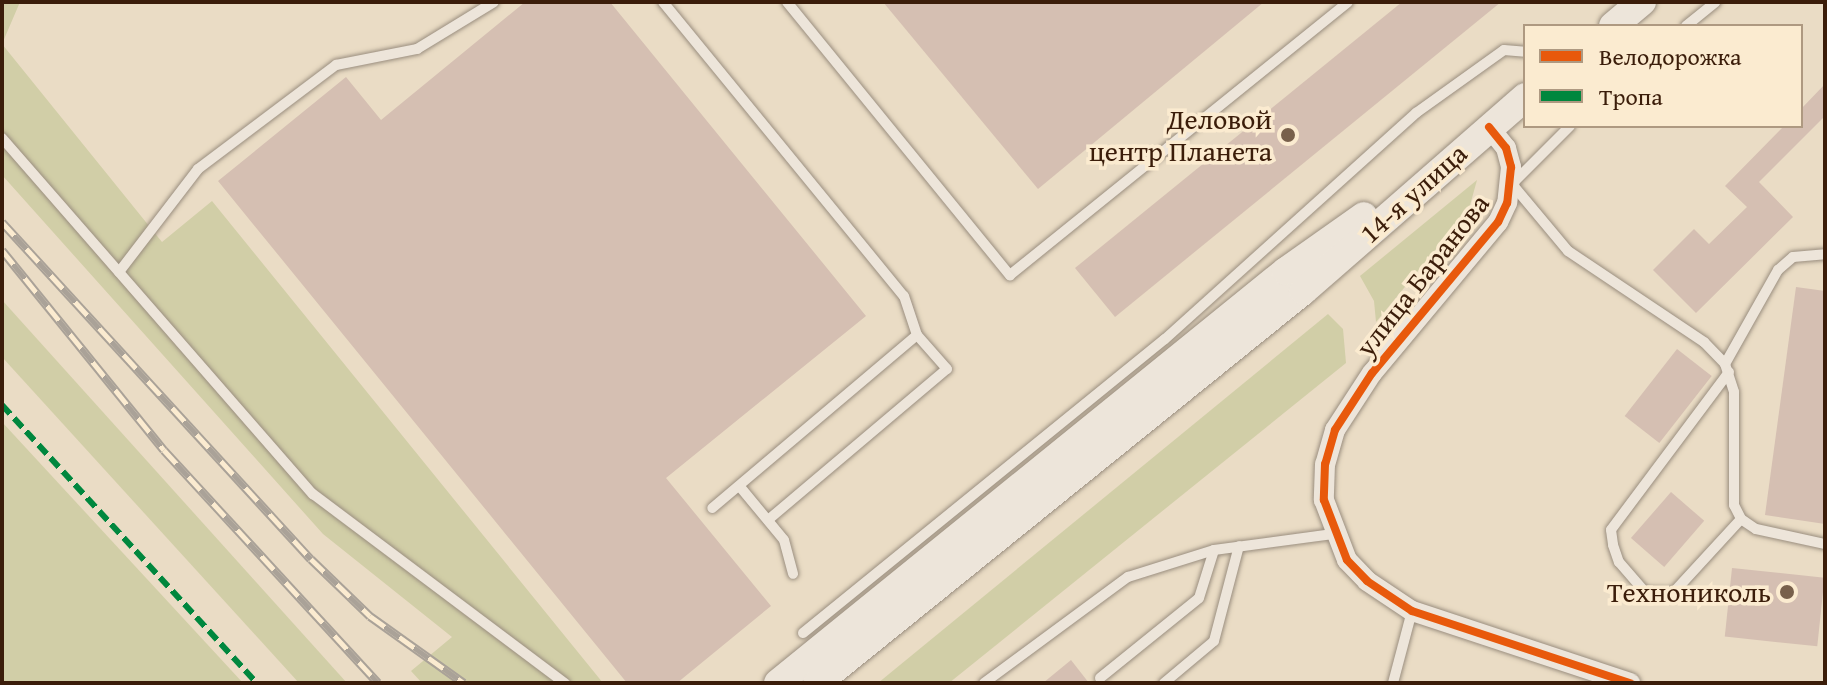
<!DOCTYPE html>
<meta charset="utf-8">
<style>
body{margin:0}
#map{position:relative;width:1827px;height:685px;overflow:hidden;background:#eadcc5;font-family:"Gentium Book Plus",serif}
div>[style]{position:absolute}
.green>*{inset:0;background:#d1cea7}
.building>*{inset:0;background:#d5bfb2;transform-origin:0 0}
.roads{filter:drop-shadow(0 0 2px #9a8e7f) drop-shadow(0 0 2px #9a8e7f)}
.lane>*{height:10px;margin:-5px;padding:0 5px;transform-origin:5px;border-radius:5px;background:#ede5da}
.street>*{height:20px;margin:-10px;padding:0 10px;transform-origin:10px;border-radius:10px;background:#ede5da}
.secondary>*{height:28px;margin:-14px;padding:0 14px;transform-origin:14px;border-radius:14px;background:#ede5da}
.rail>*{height:9px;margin-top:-4.5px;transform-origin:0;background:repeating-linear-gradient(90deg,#fbebd0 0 18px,#aaa298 0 36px);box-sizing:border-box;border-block:2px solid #aaa298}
.quiet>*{height:6px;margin-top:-3px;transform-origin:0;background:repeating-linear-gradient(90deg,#00873e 0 12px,transparent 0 18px)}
.cycleway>*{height:8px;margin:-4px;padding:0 4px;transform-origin:4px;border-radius:4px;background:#e8590c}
.dots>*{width:22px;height:22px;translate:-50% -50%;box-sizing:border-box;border:4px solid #fbebd0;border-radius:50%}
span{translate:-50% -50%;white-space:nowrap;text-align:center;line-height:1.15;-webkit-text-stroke:7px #fbebd0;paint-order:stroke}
.poi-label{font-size:28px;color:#3b1d0a}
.right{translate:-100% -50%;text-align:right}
.street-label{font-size:28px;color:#3b1d0a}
.frame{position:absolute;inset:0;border:4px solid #3b1d0a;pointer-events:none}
.legend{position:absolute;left:1523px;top:24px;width:280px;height:104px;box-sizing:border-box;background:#fbebd0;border:2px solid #ae9981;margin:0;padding:10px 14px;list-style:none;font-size:24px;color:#3b1d0a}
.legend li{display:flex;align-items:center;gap:16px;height:40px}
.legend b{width:40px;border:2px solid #ae9981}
</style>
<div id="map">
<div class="green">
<div style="clip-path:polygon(2px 2px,20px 2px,2px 44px,162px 242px,212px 201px,603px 683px,422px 683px,411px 671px,452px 637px,323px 534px,2px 175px)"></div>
<div style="clip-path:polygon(1477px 180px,1469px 209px,1376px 322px,1374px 301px,1360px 276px)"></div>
<div style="clip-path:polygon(2px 300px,347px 683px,299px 683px,2px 357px)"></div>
<div style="clip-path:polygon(1328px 314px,1343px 329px,1346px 363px,949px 683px,878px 683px)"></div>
<div style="clip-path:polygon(2px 422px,243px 683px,2px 683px)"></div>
</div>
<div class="building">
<div style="clip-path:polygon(525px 2px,610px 2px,866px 316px,666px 478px,771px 606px,677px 683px,627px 683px,218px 181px,346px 77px,381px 120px)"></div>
<div style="clip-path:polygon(883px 2px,1264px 2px,1038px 189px)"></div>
<div style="clip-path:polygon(1402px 2px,1501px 2px,1115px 317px,1075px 268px)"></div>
<div style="clip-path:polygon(1825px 84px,1825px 116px,1759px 182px,1793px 217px,1696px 313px,1653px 270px,1694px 229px,1709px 244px,1747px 207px,1725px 186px,1784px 126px,1801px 126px,1801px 109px)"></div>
<div style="clip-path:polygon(1796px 287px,1825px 291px,1825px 524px,1765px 515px)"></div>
<div style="left:1677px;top:349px;width:44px;height:85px;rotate:38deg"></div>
<div style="left:1671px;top:492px;width:44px;height:61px;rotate:41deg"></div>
<div style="left:1732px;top:568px;width:93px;height:69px;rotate:6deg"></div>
<div style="clip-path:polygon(1071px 660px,1089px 683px,1043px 683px)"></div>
</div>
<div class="roads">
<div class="lane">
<div style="left:663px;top:2px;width:380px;rotate:50.7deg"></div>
<div style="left:904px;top:296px;width:41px;rotate:71.6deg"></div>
<div style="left:917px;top:335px;width:268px;rotate:139.8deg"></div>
<div style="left:787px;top:2px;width:353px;rotate:50.8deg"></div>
<div style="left:1010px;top:275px;width:434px;rotate:-38.9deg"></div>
<div style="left:1686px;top:26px;width:38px;rotate:-39deg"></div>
<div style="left:1570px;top:126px;width:82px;rotate:135deg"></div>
<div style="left:1512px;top:184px;width:87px;rotate:50.1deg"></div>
<div style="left:1568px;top:251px;width:164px;rotate:33.8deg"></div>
<div style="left:1704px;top:342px;width:30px;rotate:46deg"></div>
<div style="left:1725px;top:364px;width:29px;rotate:72deg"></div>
<div style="left:1734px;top:392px;width:113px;rotate:90deg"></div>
<div style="left:1734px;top:505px;width:16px;rotate:63deg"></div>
<div style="left:1741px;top:519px;width:18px;rotate:34deg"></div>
<div style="left:1756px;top:529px;width:71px;rotate:12.3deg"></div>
<div style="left:2px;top:138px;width:473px;rotate:48.9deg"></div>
<div style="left:313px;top:494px;width:315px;rotate:36.9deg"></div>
<div style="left:119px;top:272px;width:130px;rotate:-52.5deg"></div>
<div style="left:198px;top:169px;width:173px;rotate:-37deg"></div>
<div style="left:336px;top:65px;width:83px;rotate:-11.2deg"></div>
<div style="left:417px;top:49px;width:90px;rotate:-31.4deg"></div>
<div style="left:1725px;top:364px;width:108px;rotate:-60.6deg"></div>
<div style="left:1778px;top:270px;width:20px;rotate:-41deg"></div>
<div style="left:1793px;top:257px;width:32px;rotate:-5deg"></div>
<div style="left:1729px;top:372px;width:197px;rotate:126.8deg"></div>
<div style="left:1611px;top:530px;width:15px;rotate:82deg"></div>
<div style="left:1613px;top:545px;width:18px;rotate:71deg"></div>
<div style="left:1619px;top:562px;width:40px;rotate:49deg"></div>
<div style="left:1645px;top:592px;width:28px;rotate:2deg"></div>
<div style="left:1673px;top:593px;width:100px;rotate:-47.4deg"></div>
<div style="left:741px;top:488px;width:67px;rotate:50.4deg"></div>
<div style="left:784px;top:540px;width:35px;rotate:75deg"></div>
<div style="left:768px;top:520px;width:234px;rotate:-40.2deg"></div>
<div style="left:947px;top:369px;width:45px;rotate:-131.4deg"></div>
<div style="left:803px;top:633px;width:466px;rotate:-39.1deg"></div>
<div style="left:1165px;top:339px;width:338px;rotate:-42deg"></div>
<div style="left:1416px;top:113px;width:108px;rotate:-35.6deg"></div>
<div style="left:1504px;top:50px;width:21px;rotate:5deg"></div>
<div style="left:1100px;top:678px;width:127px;rotate:-38.9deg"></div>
<div style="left:1199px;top:598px;width:50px;rotate:-72.6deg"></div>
<div style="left:984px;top:683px;width:179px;rotate:-36.4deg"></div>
<div style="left:1128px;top:577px;width:90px;rotate:-17.4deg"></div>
<div style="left:1214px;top:550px;width:120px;rotate:-7.7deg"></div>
<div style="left:1164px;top:683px;width:65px;rotate:-40deg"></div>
<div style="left:1214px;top:641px;width:98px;rotate:-75.3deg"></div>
<div style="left:1393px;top:683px;width:74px;rotate:-75.2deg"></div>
</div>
<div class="street">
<div style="left:1489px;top:127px;width:27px;rotate:51deg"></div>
<div style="left:1506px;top:148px;width:20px;rotate:75deg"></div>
<div style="left:1511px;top:167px;width:36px;rotate:96deg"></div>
<div style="left:1507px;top:203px;width:21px;rotate:115deg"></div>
<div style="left:1498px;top:222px;width:197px;rotate:129.8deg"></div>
<div style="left:1372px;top:373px;width:68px;rotate:123deg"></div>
<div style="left:1335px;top:430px;width:35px;rotate:106deg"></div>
<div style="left:1325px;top:464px;width:36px;rotate:92deg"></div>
<div style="left:1324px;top:500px;width:64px;rotate:69deg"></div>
<div style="left:1347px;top:560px;width:29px;rotate:46deg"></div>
<div style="left:1367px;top:581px;width:54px;rotate:33.7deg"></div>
<div style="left:1412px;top:611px;width:230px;rotate:18.3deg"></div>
</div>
<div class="secondary">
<div style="left:1613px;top:26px;width:38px;rotate:-40deg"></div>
<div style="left:778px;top:683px;width:654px;rotate:-39.04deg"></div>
<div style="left:1286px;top:271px;width:95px;rotate:-35.2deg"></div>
<div style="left:817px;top:683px;width:624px;rotate:-38.89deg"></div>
<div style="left:1303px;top:291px;width:295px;rotate:-41.1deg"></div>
</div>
</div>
<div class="rail">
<div style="left:2px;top:222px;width:457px;rotate:47.5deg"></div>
<div style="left:311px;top:559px;width:82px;rotate:44deg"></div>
<div style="left:370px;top:616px;width:115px;rotate:35.5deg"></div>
<div style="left:2px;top:250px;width:257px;rotate:51deg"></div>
<div style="left:164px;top:450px;width:316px;rotate:47.4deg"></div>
</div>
<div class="quiet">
<div style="left:2px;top:405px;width:377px;rotate:47.5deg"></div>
</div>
<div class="cycleway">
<div style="left:1489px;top:127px;width:27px;rotate:51deg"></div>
<div style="left:1506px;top:148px;width:20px;rotate:75deg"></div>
<div style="left:1511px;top:167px;width:36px;rotate:96deg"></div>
<div style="left:1507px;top:203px;width:21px;rotate:115deg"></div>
<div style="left:1498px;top:222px;width:197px;rotate:129.8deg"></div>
<div style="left:1372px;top:373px;width:68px;rotate:123deg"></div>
<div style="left:1335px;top:430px;width:35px;rotate:106deg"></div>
<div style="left:1325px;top:464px;width:36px;rotate:92deg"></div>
<div style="left:1324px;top:500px;width:64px;rotate:69deg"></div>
<div style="left:1347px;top:560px;width:29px;rotate:46deg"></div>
<div style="left:1367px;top:581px;width:54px;rotate:33.7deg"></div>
<div style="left:1412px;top:611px;width:230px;rotate:18.3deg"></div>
</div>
<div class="dots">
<div style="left:1288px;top:135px;background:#78604b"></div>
<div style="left:1787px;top:592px;background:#78604b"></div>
</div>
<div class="poi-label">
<span class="right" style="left:1272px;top:135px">Деловой<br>центр Планета</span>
<span class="right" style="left:1771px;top:592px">Технониколь</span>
</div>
<div class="street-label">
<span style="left:1413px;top:193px;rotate:-42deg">14-я улица</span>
<span style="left:1422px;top:275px;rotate:-52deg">улица Баранова</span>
</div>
<div class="frame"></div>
<ul class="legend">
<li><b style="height:10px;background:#e8590c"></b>Велодорожка</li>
<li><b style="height:10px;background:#00873e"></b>Тропа</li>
</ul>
</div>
